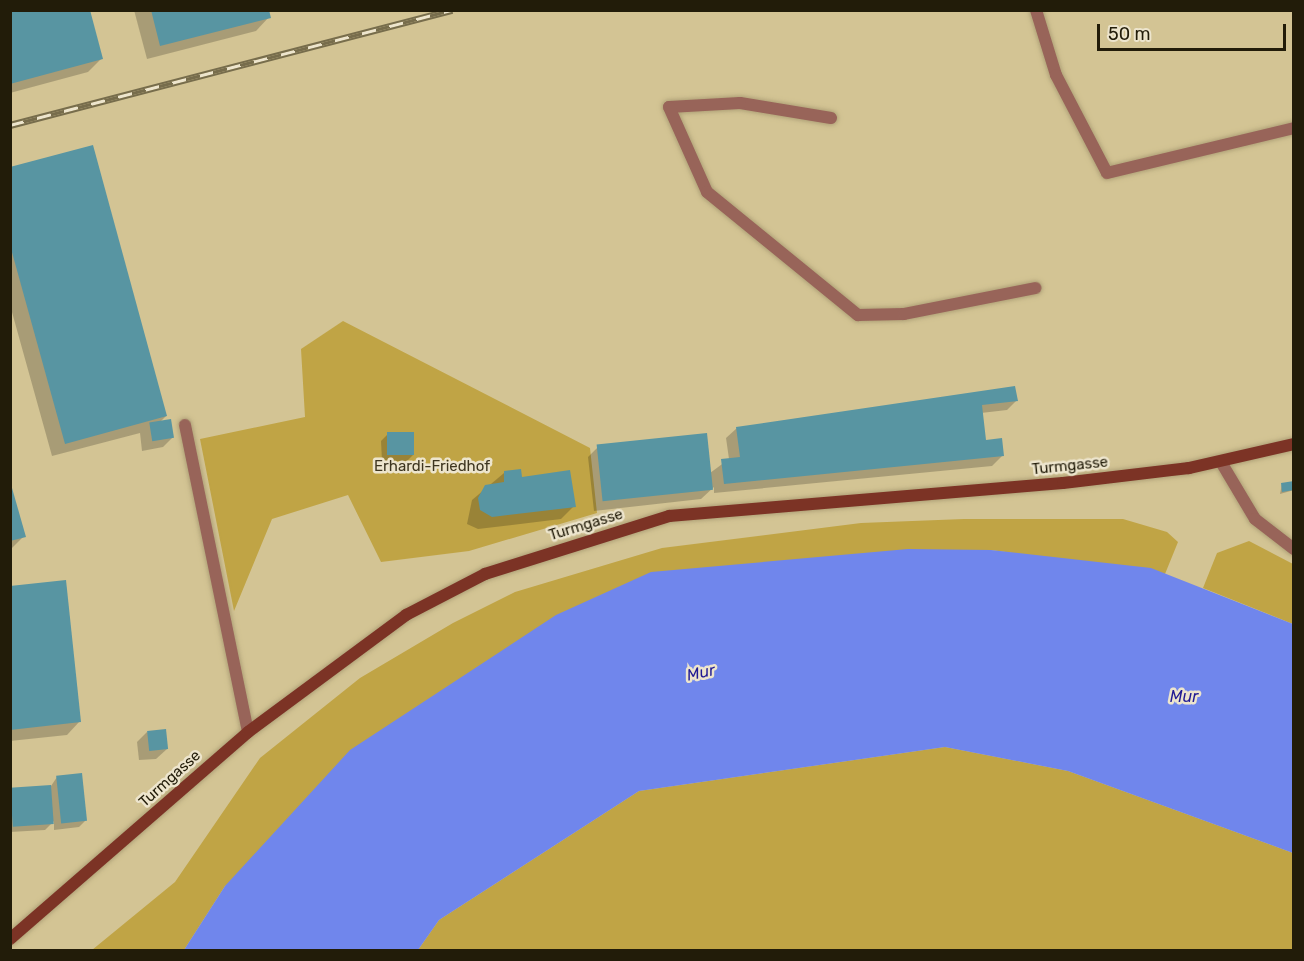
<!DOCTYPE html>
<style>
body{margin:0}
#map{position:relative;width:1304px;height:961px;overflow:hidden;background:#d3c494;font-family:Rubik,sans-serif}
div>[style]{position:absolute}
.green>*{inset:0;background:#c0a445}
.water>*{inset:0;background:#7086ec}
.shadow>*{inset:0;background:#0003}
.building>*{inset:0;background:#5895a2;transform-origin:0 0}
.roads{filter:drop-shadow(0 0 2px #b0a278) drop-shadow(0 0 2px #b0a278)}
.service>*{height:12px;margin:-6px;padding:0 6px;transform-origin:6px;border-radius:6px;background:#986459}
.minor>*{height:12px;margin:-6px;padding:0 6px;transform-origin:6px;border-radius:6px;background:#986459}
.secondary>*{height:12px;margin:-6px;padding:0 6px;transform-origin:6px;border-radius:6px;background:#7c3325}
.rail>*{height:7px;margin-top:-3.5px;transform-origin:0;background:repeating-linear-gradient(90deg,#ede5cd 0 14px,#776d4c 0 28px);box-sizing:border-box;border-block:2px solid #776d4c}
span{translate:-50% -50%;white-space:nowrap;text-align:center;line-height:1.15;-webkit-text-stroke:5px #ede5cd;paint-order:stroke}
.street-label{font-size:15px;color:#221c09}
.park-label{font-size:15px;color:#3d351f}
.water-label{font-size:16px;color:#201a93;font-style:italic}
.frame{position:absolute;inset:0;border:12px solid #221c09;pointer-events:none}
.scale{position:absolute;left:1097px;top:24px;width:189px;height:27px;box-sizing:border-box;border:3px solid #221c09;border-top:0;padding-left:8px;font-size:18px;line-height:21px;white-space:nowrap;color:#221c09;-webkit-text-stroke:4px #ede5cd;paint-order:stroke}
</style>
<div id="map">
<div class="green">
<div style="clip-path:polygon(343px 321px,590px 448px,597px 513px,469px 551px,381px 562px,348px 495px,272px 519px,234px 611px,200px 439px,305px 417px,301px 349px)"></div>
<div style="clip-path:polygon(964px 519px,1123px 519px,1167px 532px,1178px 542px,1165px 574px,991px 550px,225px 886px,184px 950px,92px 950px,175px 882px,260px 758px,360px 678px,453px 623px,515px 592px,662px 548px,861px 523px)"></div>
<div style="clip-path:polygon(1249px 541px,1293px 564px,1293px 624px,1203px 588px,1217px 553px)"></div>
<div style="clip-path:polygon(945px 747px,1068px 771px,1293px 853px,1293px 950px,418px 950px,439px 920px,639px 791px)"></div>
</div>
<div class="water">
<div style="clip-path:polygon(908px 549px,991px 550px,1151px 568px,1293px 624px,1293px 853px,1068px 771px,945px 747px,639px 791px,439px 920px,418px 950px,184px 950px,225px 886px,350px 750px,556px 615px,651px 572px)"></div>
</div>
<div class="shadow">
<div style="clip-path:polygon(10px 10px,101px 59px,88px 72px,10px 93px)"></div>
<div style="clip-path:polygon(134px 10px,267px 10px,269px 17px,256px 31px,147px 59px)"></div>
<div style="clip-path:polygon(10px 169px,166px 416px,159px 423px,173px 437px,163px 447px,142px 451px,140px 433px,52px 456px,10px 305px)"></div>
<div style="clip-path:polygon(1017px 400px,1007px 410px,981px 413px,985px 442px,1002px 456px,992px 466px,714px 493px,714px 487px,701px 499px,594px 511px,588px 457px,598px 447px,710px 473px,729px 459px,726px 438px,737px 428px)"></div>
<div style="clip-path:polygon(388px 434px,413px 455px,407px 461px,382px 461px,381px 441px)"></div>
<div style="clip-path:polygon(504px 473px,574px 506px,561px 519px,478px 529px,467px 524px,472px 500px)"></div>
<div style="clip-path:polygon(10px 484px,24px 536px,10px 550px)"></div>
<div style="clip-path:polygon(1282px 484px,1294px 490px,1280px 494px)"></div>
<div style="clip-path:polygon(10px 588px,80px 721px,67px 735px,10px 741px)"></div>
<div style="clip-path:polygon(147px 732px,167px 749px,156px 759px,139px 760px,137px 742px)"></div>
<div style="clip-path:polygon(57px 777px,85px 821px,79px 827px,54px 830px,54px 821px,45px 830px,10px 832px,10px 789px,51px 786px)"></div>
</div>
<div class="building">
<div style="clip-path:polygon(10px 10px,90px 10px,103px 59px,10px 84px)"></div>
<div style="clip-path:polygon(151px 10px,269px 10px,271px 18px,160px 46px)"></div>
<div style="clip-path:polygon(93px 145px,167px 416px,65px 444px,10px 245px,10px 167px)"></div>
<div style="clip-path:polygon(1015px 386px,1018px 401px,982px 405px,986px 440px,1002px 438px,1004px 456px,724px 484px,721px 459px,740px 457px,736px 427px)"></div>
<div style="left:171px;top:419px;width:19px;height:22px;rotate:81deg"></div>
<div style="left:387px;top:432px;width:27px;height:23px"></div>
<div style="left:707px;top:433px;width:57px;height:111px;rotate:84deg"></div>
<div style="clip-path:polygon(521px 469px,522px 477px,570px 470px,576px 507px,492px 517px,480px 510px,478px 498px,485px 485px,504px 482px,504px 471px)"></div>
<div style="clip-path:polygon(10px 481px,26px 537px,10px 541px)"></div>
<div style="clip-path:polygon(1294px 481px,1294px 490px,1282px 492px,1281px 483px)"></div>
<div style="clip-path:polygon(66px 580px,81px 722px,10px 730px,10px 586px)"></div>
<div style="left:166px;top:729px;width:20px;height:19px;rotate:84deg"></div>
<div style="left:82px;top:773px;width:48px;height:26px;rotate:84deg"></div>
<div style="left:51px;top:785px;width:39px;height:41px;rotate:86deg"></div>
</div>
<div class="roads">
<div class="service">
<div style="left:1036px;top:10px;width:68px;rotate:72.9deg"></div>
<div style="left:1056px;top:75px;width:110px;rotate:62.5deg"></div>
<div style="left:1107px;top:173px;width:192px;rotate:-13.5deg"></div>
<div style="left:831px;top:118px;width:92px;rotate:-170.6deg"></div>
<div style="left:740px;top:103px;width:71px;rotate:176.8deg"></div>
<div style="left:669px;top:107px;width:93px;rotate:65.9deg"></div>
<div style="left:707px;top:192px;width:195px;rotate:39.2deg"></div>
<div style="left:858px;top:315px;width:46px;rotate:-1.2deg"></div>
<div style="left:904px;top:314px;width:134px;rotate:-11.2deg"></div>
<div style="left:185px;top:425px;width:313px;rotate:78.4deg"></div>
</div>
<div class="minor">
<div style="left:1221px;top:462px;width:66px;rotate:59.2deg"></div>
<div style="left:1255px;top:519px;width:49px;rotate:37.6deg"></div>
</div>
<div class="secondary">
<div style="left:10px;top:939px;width:315px;rotate:-41deg"></div>
<div style="left:248px;top:732px;width:197px;rotate:-36.5deg"></div>
<div style="left:406px;top:615px;width:89px;rotate:-27.4deg"></div>
<div style="left:485px;top:574px;width:193px;rotate:-17.5deg"></div>
<div style="left:669px;top:516px;width:395px;rotate:-4.8deg"></div>
<div style="left:1063px;top:483px;width:127px;rotate:-6.8deg"></div>
<div style="left:1189px;top:468px;width:108px;rotate:-12.9deg"></div>
</div>
</div>
<div class="rail">
<div style="left:10px;top:125px;width:457px;rotate:-14.6deg"></div>
</div>
<div class="street-label">
<span style="left:1070px;top:466px;rotate:-6deg">Turmgasse</span>
<span style="left:586px;top:525px;rotate:-17deg">Turmgasse</span>
<span style="left:170px;top:779px;rotate:-42deg">Turmgasse</span>
</div>
<div class="park-label">
<span style="left:432px;top:467px">Erhardi-Friedhof</span>
</div>
<div class="water-label">
<span style="left:701px;top:673px;rotate:-12deg">Mur</span>
<span style="left:1184px;top:697px">Mur</span>
</div>
<div class="frame"></div>
<div class="scale">50 m</div>
</div>
